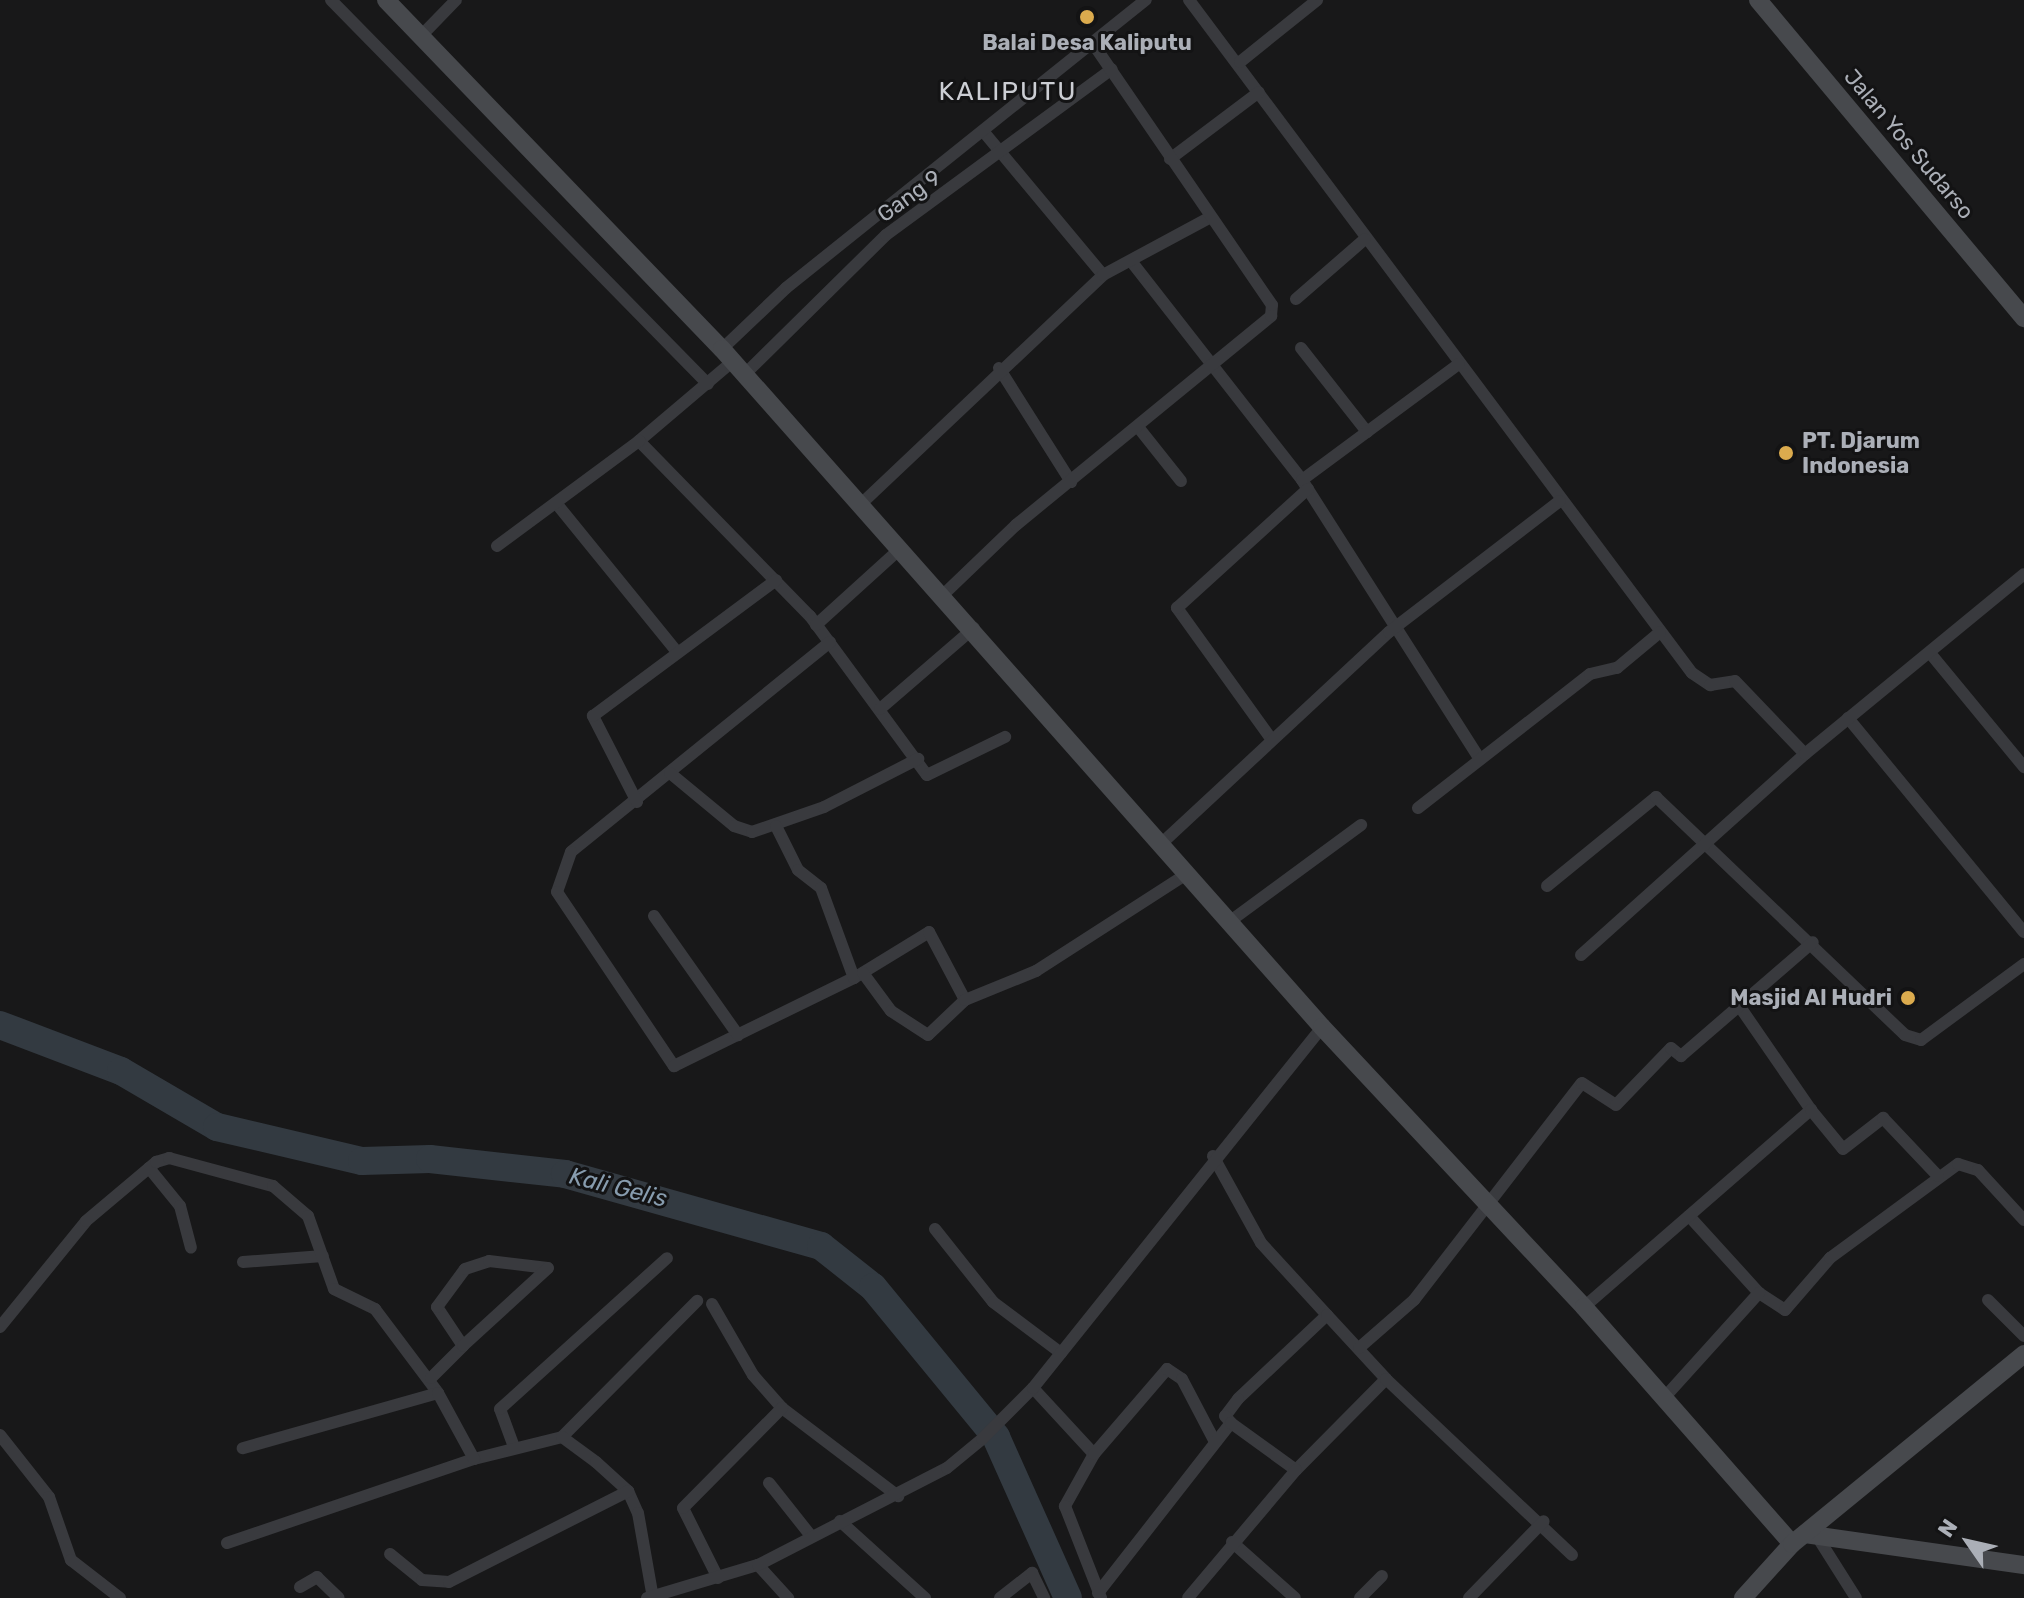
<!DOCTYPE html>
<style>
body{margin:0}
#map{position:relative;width:2024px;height:1598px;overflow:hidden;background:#181819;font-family:Rubik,sans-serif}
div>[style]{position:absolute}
.river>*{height:28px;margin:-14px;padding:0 14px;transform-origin:14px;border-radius:14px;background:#333a41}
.street>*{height:12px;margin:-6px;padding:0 6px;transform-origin:6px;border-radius:6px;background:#393a3e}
.secondary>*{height:18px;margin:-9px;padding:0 9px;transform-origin:9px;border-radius:9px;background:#47494d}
.dots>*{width:22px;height:22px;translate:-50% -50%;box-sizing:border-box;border:4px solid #131314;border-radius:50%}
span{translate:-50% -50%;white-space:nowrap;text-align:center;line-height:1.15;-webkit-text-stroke:6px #131314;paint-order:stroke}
.poi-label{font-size:22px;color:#abafb7;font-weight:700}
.left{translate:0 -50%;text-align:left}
.right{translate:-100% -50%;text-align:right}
.street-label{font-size:22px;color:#abafb7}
.water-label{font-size:24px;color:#879cae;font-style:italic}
.quarter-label{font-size:26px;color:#ccced4;letter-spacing:2px}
.north{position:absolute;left:1928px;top:1502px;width:80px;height:80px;-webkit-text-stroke:6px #131314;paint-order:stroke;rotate:304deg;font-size:22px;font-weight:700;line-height:32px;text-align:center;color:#abafb7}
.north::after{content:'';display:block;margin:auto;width:28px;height:36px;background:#abafb7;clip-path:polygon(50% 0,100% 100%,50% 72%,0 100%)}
</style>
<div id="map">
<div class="river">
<div style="left:0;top:1025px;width:129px;rotate:20.8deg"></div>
<div style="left:121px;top:1071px;width:111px;rotate:30.3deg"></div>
<div style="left:217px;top:1127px;width:149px;rotate:13.2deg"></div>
<div style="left:362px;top:1161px;width:68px;rotate:-1.7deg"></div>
<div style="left:430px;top:1159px;width:136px;rotate:6.3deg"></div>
<div style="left:565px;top:1174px;width:266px;rotate:15.7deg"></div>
<div style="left:821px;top:1246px;width:66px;rotate:38.3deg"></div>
<div style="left:873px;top:1287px;width:194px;rotate:50.6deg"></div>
<div style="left:996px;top:1437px;width:176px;rotate:65.9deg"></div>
</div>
<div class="street">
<div style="left:331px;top:0;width:538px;rotate:45.53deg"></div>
<div style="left:1189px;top:0;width:840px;rotate:53.23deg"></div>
<div style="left:1692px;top:673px;width:22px;rotate:34deg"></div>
<div style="left:1710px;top:685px;width:25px;rotate:-9deg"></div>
<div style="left:1735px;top:681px;width:101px;rotate:46.2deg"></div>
<div style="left:421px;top:36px;width:50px;rotate:-45.8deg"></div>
<div style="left:1240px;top:62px;width:99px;rotate:-38.8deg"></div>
<div style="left:983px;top:131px;width:187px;rotate:50.2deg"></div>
<div style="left:1170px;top:159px;width:111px;rotate:-37deg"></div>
<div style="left:1131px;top:261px;width:278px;rotate:52deg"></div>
<div style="left:1302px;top:480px;width:331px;rotate:57.5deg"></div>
<div style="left:1296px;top:299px;width:91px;rotate:-41deg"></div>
<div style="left:1301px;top:348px;width:107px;rotate:51.8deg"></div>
<div style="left:722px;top:349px;width:88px;rotate:-43.6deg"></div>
<div style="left:786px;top:288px;width:461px;rotate:-38.7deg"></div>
<div style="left:732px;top:362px;width:122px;rotate:139.7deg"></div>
<div style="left:639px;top:441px;width:245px;rotate:45.7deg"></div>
<div style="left:810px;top:616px;width:197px;rotate:53.7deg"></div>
<div style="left:927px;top:775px;width:87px;rotate:-26deg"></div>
<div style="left:999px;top:368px;width:135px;rotate:57.7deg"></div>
<div style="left:745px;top:374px;width:198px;rotate:-44.6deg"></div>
<div style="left:886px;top:235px;width:280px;rotate:-36.3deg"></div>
<div style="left:1138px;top:427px;width:69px;rotate:51.5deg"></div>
<div style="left:1302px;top:480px;width:195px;rotate:-36.5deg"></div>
<div style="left:556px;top:503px;width:192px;rotate:50.9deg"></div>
<div style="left:860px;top:505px;width:335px;rotate:-43.4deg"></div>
<div style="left:1103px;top:275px;width:120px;rotate:-28.3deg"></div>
<div style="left:497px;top:546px;width:177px;rotate:-36.5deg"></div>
<div style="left:944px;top:594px;width:100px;rotate:-43.8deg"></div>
<div style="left:1016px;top:525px;width:330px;rotate:-39.3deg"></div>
<div style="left:1271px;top:316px;width:11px;rotate:-85deg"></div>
<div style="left:1272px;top:305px;width:315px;rotate:-124.4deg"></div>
<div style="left:816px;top:625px;width:115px;rotate:-42.2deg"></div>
<div style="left:830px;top:642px;width:333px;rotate:141deg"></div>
<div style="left:571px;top:852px;width:42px;rotate:109.3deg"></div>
<div style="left:557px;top:892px;width:210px;rotate:56.1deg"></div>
<div style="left:674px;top:1066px;width:200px;rotate:-26.1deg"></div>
<div style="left:854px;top:978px;width:88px;rotate:-31.5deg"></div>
<div style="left:929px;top:932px;width:77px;rotate:62.1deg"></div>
<div style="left:1930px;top:653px;width:148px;rotate:50.5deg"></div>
<div style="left:880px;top:709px;width:124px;rotate:-40.8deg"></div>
<div style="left:1848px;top:718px;width:277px;rotate:50.6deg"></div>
<div style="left:1272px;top:740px;width:163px;rotate:-125.7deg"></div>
<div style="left:1177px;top:608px;width:177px;rotate:-42.3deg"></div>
<div style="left:670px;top:773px;width:83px;rotate:39.6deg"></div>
<div style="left:734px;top:826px;width:19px;rotate:18deg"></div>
<div style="left:752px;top:832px;width:76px;rotate:-19.1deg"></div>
<div style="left:824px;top:807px;width:106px;rotate:-27.1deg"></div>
<div style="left:637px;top:802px;width:97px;rotate:-117.1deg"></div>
<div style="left:593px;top:716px;width:228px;rotate:-36.6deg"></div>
<div style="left:1418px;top:808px;width:218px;rotate:-37.9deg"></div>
<div style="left:1590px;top:674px;width:28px;rotate:-13deg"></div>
<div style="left:1617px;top:668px;width:56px;rotate:-39.9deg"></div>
<div style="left:776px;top:826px;width:49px;rotate:63.4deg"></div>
<div style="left:798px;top:870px;width:29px;rotate:38deg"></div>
<div style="left:821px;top:888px;width:96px;rotate:69.9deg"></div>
<div style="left:1162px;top:843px;width:310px;rotate:-42.9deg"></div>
<div style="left:1389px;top:632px;width:215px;rotate:-37.5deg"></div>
<div style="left:1547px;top:886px;width:141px;rotate:-39.2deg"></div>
<div style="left:1656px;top:797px;width:344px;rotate:43.7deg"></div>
<div style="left:1905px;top:1035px;width:17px;rotate:17deg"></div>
<div style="left:1921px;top:1040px;width:128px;rotate:-36.4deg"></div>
<div style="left:654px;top:916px;width:146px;rotate:54.8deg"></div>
<div style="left:1229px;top:922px;width:164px;rotate:-36.3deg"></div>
<div style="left:1581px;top:955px;width:301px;rotate:-41.9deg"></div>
<div style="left:1805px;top:754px;width:283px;rotate:-39.4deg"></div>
<div style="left:863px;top:973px;width:47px;rotate:53.6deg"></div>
<div style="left:891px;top:1011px;width:44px;rotate:33deg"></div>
<div style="left:928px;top:1035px;width:51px;rotate:-43.4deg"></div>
<div style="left:965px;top:1000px;width:77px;rotate:-22.2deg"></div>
<div style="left:1036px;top:971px;width:181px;rotate:-32.8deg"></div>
<div style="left:1740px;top:1007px;width:125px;rotate:55.4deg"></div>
<div style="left:1213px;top:1156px;width:99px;rotate:61.1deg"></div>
<div style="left:1261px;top:1243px;width:98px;rotate:47.5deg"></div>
<div style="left:1327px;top:1315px;width:122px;rotate:136.7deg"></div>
<div style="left:1238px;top:1399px;width:21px;rotate:127deg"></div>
<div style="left:1225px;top:1416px;width:9px;rotate:49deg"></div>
<div style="left:149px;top:1168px;width:49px;rotate:50.8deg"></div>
<div style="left:180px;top:1206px;width:43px;rotate:75.3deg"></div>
<div style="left:1689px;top:1216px;width:104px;rotate:47.7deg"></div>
<div style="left:1759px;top:1293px;width:31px;rotate:33deg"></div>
<div style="left:1785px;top:1310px;width:69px;rotate:-49.1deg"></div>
<div style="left:1830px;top:1258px;width:159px;rotate:-36.3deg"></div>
<div style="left:1958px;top:1164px;width:21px;rotate:17deg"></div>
<div style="left:1978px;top:1170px;width:68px;rotate:47.4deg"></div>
<div style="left:935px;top:1229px;width:93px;rotate:51.5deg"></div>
<div style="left:993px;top:1302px;width:85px;rotate:36.9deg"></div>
<div style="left:243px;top:1262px;width:80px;rotate:-4.3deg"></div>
<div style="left:1988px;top:1300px;width:51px;rotate:45deg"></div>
<div style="left:712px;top:1304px;width:82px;rotate:60deg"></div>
<div style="left:753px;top:1375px;width:44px;rotate:48.7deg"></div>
<div style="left:782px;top:1408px;width:146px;rotate:37.2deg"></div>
<div style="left:1584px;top:1307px;width:301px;rotate:-41deg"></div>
<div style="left:1811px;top:1110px;width:50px;rotate:50.6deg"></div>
<div style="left:1843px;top:1149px;width:51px;rotate:-37.8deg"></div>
<div style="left:1883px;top:1118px;width:80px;rotate:46.5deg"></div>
<div style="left:1327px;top:1315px;width:87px;rotate:47.3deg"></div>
<div style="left:0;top:1327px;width:136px;rotate:-50.9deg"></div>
<div style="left:86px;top:1221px;width:92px;rotate:-40.1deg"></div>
<div style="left:156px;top:1162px;width:14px;rotate:-17deg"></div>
<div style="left:169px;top:1158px;width:108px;rotate:15.1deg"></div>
<div style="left:273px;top:1186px;width:46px;rotate:40.6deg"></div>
<div style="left:308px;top:1216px;width:77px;rotate:70.4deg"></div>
<div style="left:334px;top:1289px;width:46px;rotate:26deg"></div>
<div style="left:375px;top:1309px;width:105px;rotate:53.1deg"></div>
<div style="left:438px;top:1393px;width:203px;rotate:164.2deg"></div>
<div style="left:1359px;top:1348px;width:73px;rotate:-41.1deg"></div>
<div style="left:1414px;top:1300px;width:274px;rotate:-52.3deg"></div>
<div style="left:1582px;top:1083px;width:40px;rotate:32.9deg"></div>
<div style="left:1616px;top:1105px;width:79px;rotate:-46deg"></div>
<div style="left:1671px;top:1048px;width:13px;rotate:39deg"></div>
<div style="left:1681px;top:1056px;width:174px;rotate:-40.8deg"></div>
<div style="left:431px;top:1378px;width:45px;rotate:-45deg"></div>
<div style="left:463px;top:1346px;width:47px;rotate:-123.7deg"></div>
<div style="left:437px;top:1307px;width:47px;rotate:-53.6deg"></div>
<div style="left:465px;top:1269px;width:25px;rotate:-18deg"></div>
<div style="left:489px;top:1261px;width:59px;rotate:6.8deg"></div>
<div style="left:548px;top:1268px;width:115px;rotate:137.5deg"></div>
<div style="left:1033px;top:1388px;width:90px;rotate:47.3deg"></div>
<div style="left:1094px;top:1454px;width:60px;rotate:119.1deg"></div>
<div style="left:1065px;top:1506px;width:99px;rotate:68.6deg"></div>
<div style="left:1664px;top:1398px;width:142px;rotate:-47.9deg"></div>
<div style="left:0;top:1435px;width:79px;rotate:51.7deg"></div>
<div style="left:49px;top:1497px;width:67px;rotate:70.8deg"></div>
<div style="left:71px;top:1560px;width:62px;rotate:37.8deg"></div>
<div style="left:562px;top:1437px;width:192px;rotate:-45.2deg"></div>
<div style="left:514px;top:1447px;width:40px;rotate:-110.2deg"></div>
<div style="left:500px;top:1409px;width:225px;rotate:-42.1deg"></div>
<div style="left:1094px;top:1454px;width:112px;rotate:-49.3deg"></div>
<div style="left:1167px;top:1369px;width:18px;rotate:34deg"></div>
<div style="left:1182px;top:1379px;width:69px;rotate:62.3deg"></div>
<div style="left:474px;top:1459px;width:91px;rotate:-14deg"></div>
<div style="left:562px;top:1437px;width:42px;rotate:36.3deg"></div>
<div style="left:596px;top:1462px;width:43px;rotate:42.2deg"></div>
<div style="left:628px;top:1491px;width:24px;rotate:66deg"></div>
<div style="left:638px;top:1513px;width:86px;rotate:80deg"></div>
<div style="left:1296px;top:1470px;width:128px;rotate:-45.3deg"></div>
<div style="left:1386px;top:1379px;width:256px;rotate:43.4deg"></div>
<div style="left:769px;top:1483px;width:68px;rotate:51.6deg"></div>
<div style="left:840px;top:1521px;width:115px;rotate:42.2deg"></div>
<div style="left:1820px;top:1541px;width:67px;rotate:57.7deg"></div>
<div style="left:1232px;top:1542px;width:84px;rotate:41.6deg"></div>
<div style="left:227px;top:1543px;width:261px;rotate:-18.8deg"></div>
<div style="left:474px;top:1459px;width:75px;rotate:-118.6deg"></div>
<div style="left:390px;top:1554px;width:41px;rotate:39.1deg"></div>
<div style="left:422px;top:1580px;width:27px;rotate:4deg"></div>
<div style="left:449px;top:1582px;width:201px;rotate:-26.9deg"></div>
<div style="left:758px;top:1565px;width:45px;rotate:47.7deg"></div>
<div style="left:718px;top:1578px;width:78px;rotate:-116.6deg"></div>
<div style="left:683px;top:1508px;width:141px;rotate:-45.3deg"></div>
<div style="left:300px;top:1587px;width:20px;rotate:-30deg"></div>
<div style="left:317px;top:1577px;width:30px;rotate:44deg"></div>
<div style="left:1098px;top:1593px;width:216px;rotate:-52deg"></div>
<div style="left:1231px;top:1423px;width:80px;rotate:35.9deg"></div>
<div style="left:1296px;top:1470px;width:167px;rotate:130.2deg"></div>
<div style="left:647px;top:1598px;width:116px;rotate:-16.6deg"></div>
<div style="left:758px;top:1565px;width:212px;rotate:-27.2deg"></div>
<div style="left:947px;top:1468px;width:45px;rotate:-39.6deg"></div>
<div style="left:982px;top:1439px;width:72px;rotate:-45deg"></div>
<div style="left:1033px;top:1388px;width:462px;rotate:-51.3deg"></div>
<div style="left:1000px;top:1598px;width:41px;rotate:-38deg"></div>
<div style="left:1032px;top:1573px;width:28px;rotate:64deg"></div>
<div style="left:1360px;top:1598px;width:31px;rotate:-45deg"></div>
<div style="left:1469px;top:1598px;width:107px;rotate:-45.8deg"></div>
</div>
<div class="secondary">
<div style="left:386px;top:0;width:484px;rotate:46.1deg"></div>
<div style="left:722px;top:349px;width:905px;rotate:48.49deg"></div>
<div style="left:1322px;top:1027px;width:383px;rotate:46.9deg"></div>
<div style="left:1584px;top:1307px;width:315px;rotate:48.7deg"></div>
<div style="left:1758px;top:0;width:415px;rotate:50.1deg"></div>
<div style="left:1805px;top:1534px;width:221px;rotate:8.1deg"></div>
<div style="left:1743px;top:1598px;width:73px;rotate:-47.8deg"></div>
<div style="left:1792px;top:1544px;width:300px;rotate:-39.3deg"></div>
</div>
<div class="dots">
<div style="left:1087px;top:17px;background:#dbab4e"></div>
<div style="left:1786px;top:453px;background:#dbab4e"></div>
<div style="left:1908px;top:998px;background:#dbab4e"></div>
</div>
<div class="poi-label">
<span style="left:1087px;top:43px">Balai Desa Kaliputu</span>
<span class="left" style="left:1802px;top:453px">PT. Djarum<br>Indonesia</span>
<span class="right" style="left:1892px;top:998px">Masjid Al Hudri</span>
</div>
<div class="street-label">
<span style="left:1909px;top:144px;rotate:50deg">Jalan Yos Sudarso</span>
<span style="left:909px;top:196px;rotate:-36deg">Gang 9</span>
</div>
<div class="water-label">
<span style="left:618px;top:1188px;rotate:14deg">Kali Gelis</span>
</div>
<div class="quarter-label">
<span style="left:1008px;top:92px">KALIPUTU</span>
</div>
<div class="north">N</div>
</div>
